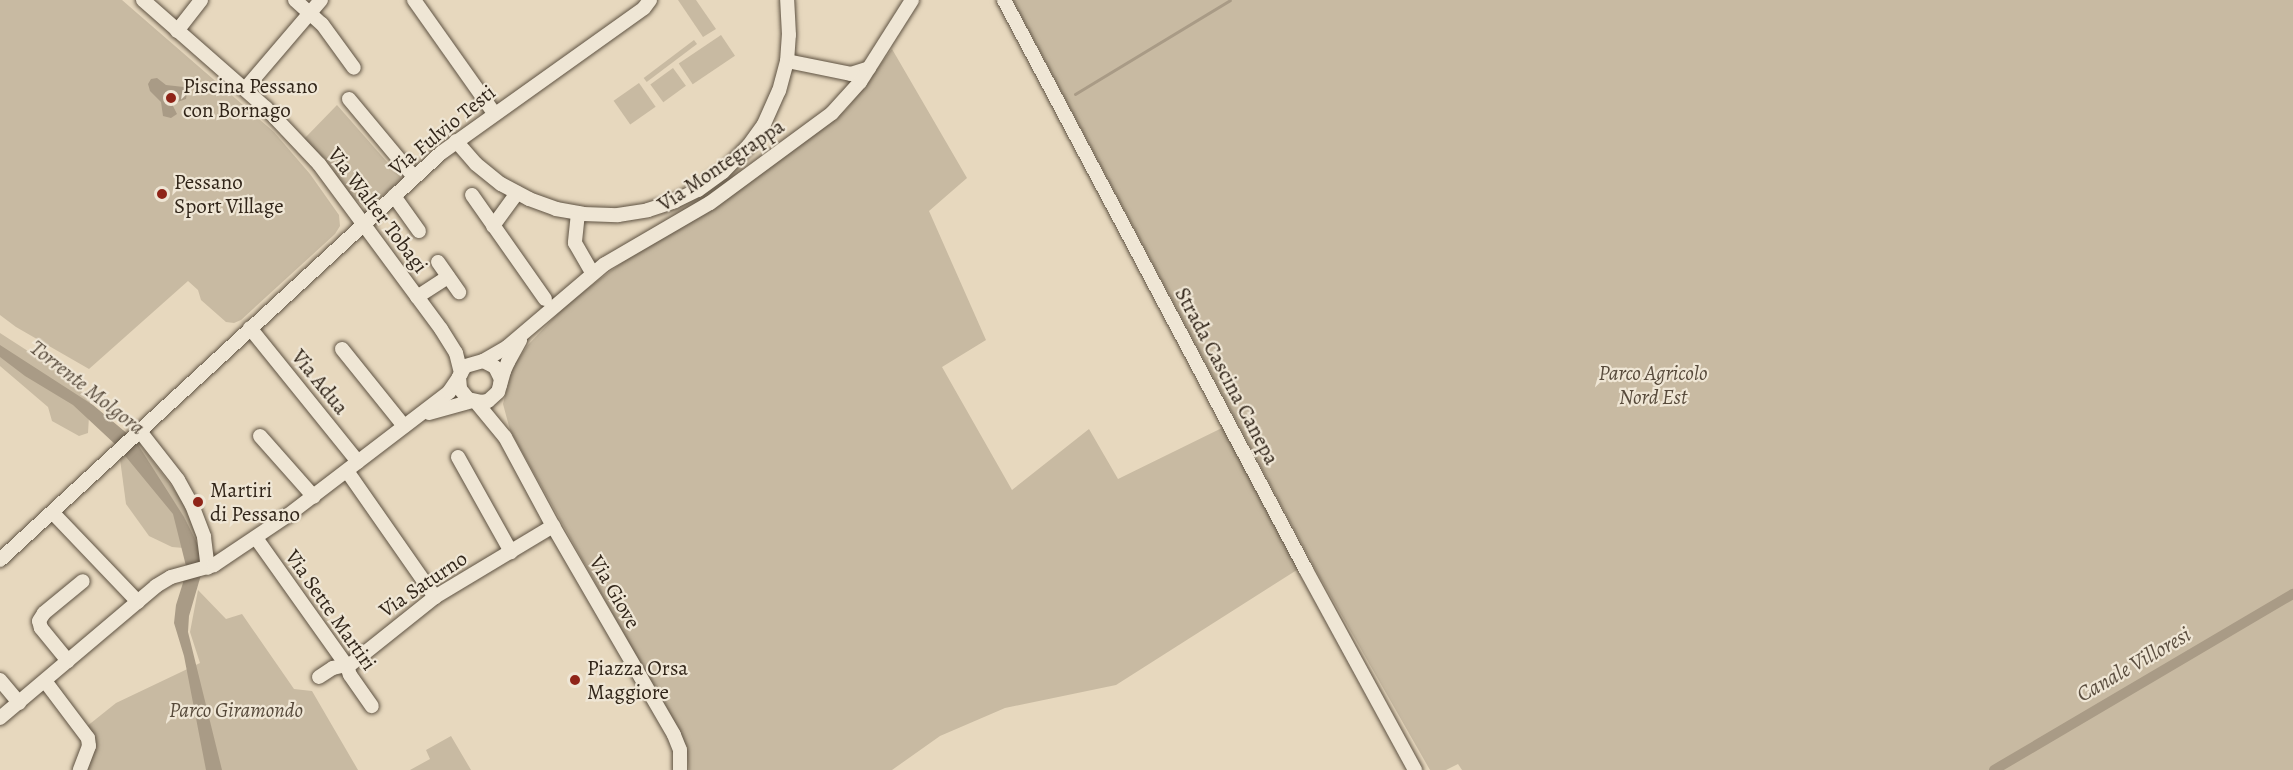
<!DOCTYPE html>
<style>
body{margin:0}
#map{position:relative;width:2293px;height:770px;overflow:hidden;background:#e7d8be;font-family:Alegreya,serif}
div>[style]{position:absolute}
.green>*{inset:0;background:#c8baa2;transform-origin:0 0}
.water>*{inset:0;background:#a99b86}
.stream>*{height:3px;margin:-1.5px;padding:0 1.5px;transform-origin:1.5px;border-radius:1.5px;background:#a99b86}
.canal>*{height:10px;margin:-5px;padding:0 5px;transform-origin:5px;border-radius:5px;background:#a99b86}
.roads{filter:drop-shadow(0 0 2px #5e5242) drop-shadow(0 0 2px #5e5242)}
.minor>*{height:14px;margin:-7px;padding:0 7px;transform-origin:7px;border-radius:7px;background:#efe6d5}
.dots>*{width:16px;height:16px;translate:-50% -50%;box-sizing:border-box;border:3px solid #efe6d5;border-radius:50%}
span{translate:-50% -50%;white-space:nowrap;text-align:center;line-height:1.15;-webkit-text-stroke:4.5px #efe6d5;paint-order:stroke}
.poi-label{font-size:21px;color:#312519}
.left{translate:0 -50%;text-align:left}
.street-label{font-size:21px;color:#312519}
.park-label{font-size:21px;color:#574a3b;font-style:italic}
.water-label{font-size:22px;color:#5b4e3f;font-style:italic}
</style>
<div id="map">
<div class="green">
<div style="clip-path:polygon(0 0,122px 0,274px 132px,310px 174px,339px 215px,340px 226px,335px 234px,241px 320px,234px 323px,226px 322px,201px 300px,198px 290px,188px 281px,89px 369px,16px 327px,0 315px)"></div>
<div style="clip-path:polygon(678px 0,696px 0,716px 29px,703px 37px)"></div>
<div style="clip-path:polygon(1013px 0,2293px 0,2293px 770px,1462px 770px,1458px 764px,1446px 770px,1430px 770px,1318px 574px)"></div>
<div style="left:721px;top:35px;width:25px;height:51px;rotate:56deg"></div>
<div style="left:694px;top:40px;width:5px;height:63px;rotate:53deg"></div>
<div style="clip-path:polygon(892px 49px,967px 178px,929px 211px,986px 340px,942px 367px,1012px 490px,1089px 429px,1118px 479px,1226px 426px,1300px 568px,1116px 685px,1005px 708px,940px 736px,892px 770px,689px 770px,686px 745px,510px 430px,503px 404px,512px 368px,528px 345px,568px 303px,643px 247px,707px 213px,846px 110px)"></div>
<div style="left:673px;top:68px;width:22px;height:28px;rotate:54deg"></div>
<div style="left:639px;top:83px;width:29px;height:31px;rotate:55deg"></div>
<div style="clip-path:polygon(337px 105px,402px 179px,367px 209px,352px 197px,304px 139px)"></div>
<div style="clip-path:polygon(0 333px,65px 375px,90px 400px,88px 433px,79px 436px,52px 421px,48px 407px,0 366px)"></div>
<div style="clip-path:polygon(139px 443px,182px 500px,197px 537px,195px 549px,172px 547px,149px 536px,126px 504px,120px 459px)"></div>
<div style="clip-path:polygon(198px 590px,226px 619px,242px 614px,294px 689px,312px 691px,358px 770px,86px 770px,86px 727px,116px 703px,200px 663px,190px 632px)"></div>
<div style="clip-path:polygon(451px 736px,471px 770px,410px 770px,430px 759px,426px 750px)"></div>
</div>
<div class="water">
<div style="clip-path:polygon(157px 78px,166px 85px,184px 87px,187px 93px,186px 99px,172px 104px,177px 114px,171px 118px,163px 116px,161px 102px,150px 91px,148px 84px,151px 79px)"></div>
<div style="clip-path:polygon(0 345px,93px 405px,135px 440px,184px 517px,197px 543px,203px 568px,189px 616px,188px 632px,222px 770px,206px 770px,184px 656px,174px 623px,176px 605px,187px 570px,173px 514px,117px 446px,73px 405px,25px 376px,0 357px)"></div>
</div>
<div class="stream">
<div style="left:1075px;top:94px;width:181px;rotate:-31.2deg"></div>
</div>
<div class="canal">
<div style="left:1994px;top:770px;width:347px;rotate:-30.5deg"></div>
</div>
<div class="roads">
<div class="minor">
<div style="left:143px;top:0;width:164px;rotate:41.3deg"></div>
<div style="left:266px;top:108px;width:77px;rotate:46.6deg"></div>
<div style="left:319px;top:164px;width:205px;rotate:53.5deg"></div>
<div style="left:441px;top:329px;width:28px;rotate:58deg"></div>
<div style="left:456px;top:353px;width:21px;rotate:76deg"></div>
<div style="left:295px;top:0;width:36px;rotate:42deg"></div>
<div style="left:322px;top:24px;width:54px;rotate:54deg"></div>
<div style="left:414px;top:0;width:138px;rotate:54.7deg"></div>
<div style="left:1004px;top:0;width:645px;rotate:62.08deg"></div>
<div style="left:1306px;top:570px;width:228px;rotate:61.4deg"></div>
<div style="left:177px;top:31px;width:39px;rotate:-52deg"></div>
<div style="left:787px;top:61px;width:65px;rotate:11.5deg"></div>
<div style="left:851px;top:74px;width:19px;rotate:-18deg"></div>
<div style="left:245px;top:89px;width:117px;rotate:-49.5deg"></div>
<div style="left:349px;top:99px;width:102px;rotate:50.2deg"></div>
<div style="left:456px;top:141px;width:30px;rotate:49deg"></div>
<div style="left:476px;top:164px;width:32px;rotate:39deg"></div>
<div style="left:501px;top:184px;width:32px;rotate:28deg"></div>
<div style="left:529px;top:199px;width:29px;rotate:20deg"></div>
<div style="left:556px;top:209px;width:27px;rotate:10deg"></div>
<div style="left:583px;top:214px;width:35px;rotate:2deg"></div>
<div style="left:618px;top:215px;width:30px;rotate:-9deg"></div>
<div style="left:648px;top:210px;width:28px;rotate:-18deg"></div>
<div style="left:675px;top:201px;width:25px;rotate:-26deg"></div>
<div style="left:698px;top:190px;width:31px;rotate:-36deg"></div>
<div style="left:723px;top:172px;width:37px;rotate:-46deg"></div>
<div style="left:749px;top:145px;width:26px;rotate:-54deg"></div>
<div style="left:764px;top:124px;width:36px;rotate:-66deg"></div>
<div style="left:779px;top:91px;width:30px;rotate:-75deg"></div>
<div style="left:787px;top:62px;width:27px;rotate:-86deg"></div>
<div style="left:789px;top:35px;width:35px;rotate:-93deg"></div>
<div style="left:472px;top:195px;width:127px;rotate:54.9deg"></div>
<div style="left:394px;top:196px;width:43px;rotate:54.5deg"></div>
<div style="left:578px;top:213px;width:30px;rotate:96deg"></div>
<div style="left:575px;top:243px;width:34px;rotate:60deg"></div>
<div style="left:493px;top:226px;width:41px;rotate:-54deg"></div>
<div style="left:438px;top:262px;width:37px;rotate:55deg"></div>
<div style="left:417px;top:297px;width:37px;rotate:-33deg"></div>
<div style="left:250px;top:328px;width:172px;rotate:51.1deg"></div>
<div style="left:342px;top:349px;width:99px;rotate:51.2deg"></div>
<div style="left:483px;top:361px;width:28px;rotate:-30deg"></div>
<div style="left:507px;top:347px;width:128px;rotate:-40.3deg"></div>
<div style="left:605px;top:264px;width:121px;rotate:-30.2deg"></div>
<div style="left:710px;top:203px;width:152px;rotate:-36.4deg"></div>
<div style="left:832px;top:113px;width:42px;rotate:-47.9deg"></div>
<div style="left:860px;top:82px;width:97px;rotate:-57.6deg"></div>
<div style="left:500px;top:385px;width:6px;rotate:-81deg"></div>
<div style="left:501px;top:379px;width:13px;rotate:-117deg"></div>
<div style="left:495px;top:367px;width:13px;rotate:-153deg"></div>
<div style="left:483px;top:361px;width:19px;rotate:164deg"></div>
<div style="left:465px;top:366px;width:13px;rotate:119deg"></div>
<div style="left:459px;top:377px;width:12px;rotate:85deg"></div>
<div style="left:460px;top:389px;width:13px;rotate:51deg"></div>
<div style="left:468px;top:399px;width:13px;rotate:13deg"></div>
<div style="left:481px;top:402px;width:7px;rotate:-8deg"></div>
<div style="left:488px;top:401px;width:13px;rotate:-42deg"></div>
<div style="left:498px;top:392px;width:22px;rotate:-74deg"></div>
<div style="left:504px;top:371px;width:10px;rotate:-66deg"></div>
<div style="left:508px;top:362px;width:25px;rotate:-61deg"></div>
<div style="left:476px;top:402px;width:45px;rotate:50.4deg"></div>
<div style="left:505px;top:437px;width:101px;rotate:61.7deg"></div>
<div style="left:553px;top:526px;width:241px;rotate:59.9deg"></div>
<div style="left:674px;top:735px;width:16px;rotate:68deg"></div>
<div style="left:680px;top:750px;width:20px;rotate:90deg"></div>
<div style="left:429px;top:413px;width:45px;rotate:-15.6deg"></div>
<div style="left:139px;top:430px;width:63px;rotate:52deg"></div>
<div style="left:178px;top:480px;width:29px;rotate:61deg"></div>
<div style="left:192px;top:505px;width:34px;rotate:69deg"></div>
<div style="left:204px;top:537px;width:31px;rotate:83deg"></div>
<div style="left:260px;top:436px;width:81px;rotate:48.5deg"></div>
<div style="left:458px;top:457px;width:109px;rotate:60.8deg"></div>
<div style="left:347px;top:471px;width:154px;rotate:55.1deg"></div>
<div style="left:53px;top:513px;width:123px;rotate:46.3deg"></div>
<div style="left:256px;top:538px;width:157px;rotate:54.6deg"></div>
<div style="left:347px;top:666px;width:9px;rotate:72deg"></div>
<div style="left:350px;top:675px;width:38px;rotate:55deg"></div>
<div style="left:0;top:560px;width:600px;rotate:-42.7deg"></div>
<div style="left:441px;top:153px;width:249px;rotate:-35.5deg"></div>
<div style="left:644px;top:8px;width:10px;rotate:-53deg"></div>
<div style="left:68px;top:661px;width:43px;rotate:-129.3deg"></div>
<div style="left:41px;top:628px;width:7px;rotate:-106deg"></div>
<div style="left:39px;top:621px;width:9px;rotate:-58deg"></div>
<div style="left:44px;top:613px;width:50px;rotate:-39.4deg"></div>
<div style="left:319px;top:677px;width:17px;rotate:-33deg"></div>
<div style="left:333px;top:668px;width:18px;rotate:-13deg"></div>
<div style="left:351px;top:664px;width:107px;rotate:-38.6deg"></div>
<div style="left:435px;top:597px;width:138px;rotate:-31deg"></div>
<div style="left:0;top:680px;width:30px;rotate:50deg"></div>
<div style="left:45px;top:681px;width:71px;rotate:53deg"></div>
<div style="left:88px;top:738px;width:8px;rotate:83deg"></div>
<div style="left:89px;top:746px;width:26px;rotate:111deg"></div>
<div style="left:0;top:718px;width:204px;rotate:-40.2deg"></div>
<div style="left:156px;top:586px;width:17px;rotate:-31deg"></div>
<div style="left:171px;top:577px;width:45px;rotate:-15.6deg"></div>
<div style="left:214px;top:565px;width:88px;rotate:-33.9deg"></div>
<div style="left:287px;top:516px;width:204px;rotate:-37.4deg"></div>
<div style="left:449px;top:392px;width:18px;rotate:-56deg"></div>
</div>
</div>
<div class="dots">
<div style="left:171px;top:98px;background:#8f2418"></div>
<div style="left:162px;top:194px;background:#8f2418"></div>
<div style="left:198px;top:502px;background:#8f2418"></div>
<div style="left:575px;top:680px;background:#8f2418"></div>
</div>
<div class="poi-label">
<span class="left" style="left:183px;top:98px">Piscina Pessano<br>con Bornago</span>
<span class="left" style="left:174px;top:194px">Pessano<br>Sport Village</span>
<span class="left" style="left:210px;top:502px">Martiri<br>di Pessano</span>
<span class="left" style="left:587px;top:680px">Piazza Orsa<br>Maggiore</span>
</div>
<div class="street-label">
<span style="left:442px;top:130px;rotate:-39deg">Via Fulvio Testi</span>
<span style="left:721px;top:165px;rotate:-34deg">Via Montegrappa</span>
<span style="left:378px;top:210px;rotate:53deg">Via Walter Tobagi</span>
<span style="left:1227px;top:376px;rotate:62deg">Strada Cascina Canepa</span>
<span style="left:320px;top:382px;rotate:51deg">Via Adua</span>
<span style="left:423px;top:584px;rotate:-34deg">Via Saturno</span>
<span style="left:615px;top:592px;rotate:60deg">Via Giove</span>
<span style="left:331px;top:610px;rotate:55deg">Via Sette Martiri</span>
</div>
<div class="park-label">
<span style="left:1653px;top:385px">Parco Agricolo<br>Nord Est</span>
<span style="left:236px;top:710px">Parco Giramondo</span>
</div>
<div class="water-label">
<span style="left:87px;top:388px;rotate:38deg">Torrente Molgora</span>
<span style="left:2134px;top:665px;rotate:-30deg">Canale Villoresi</span>
</div>
</div>
